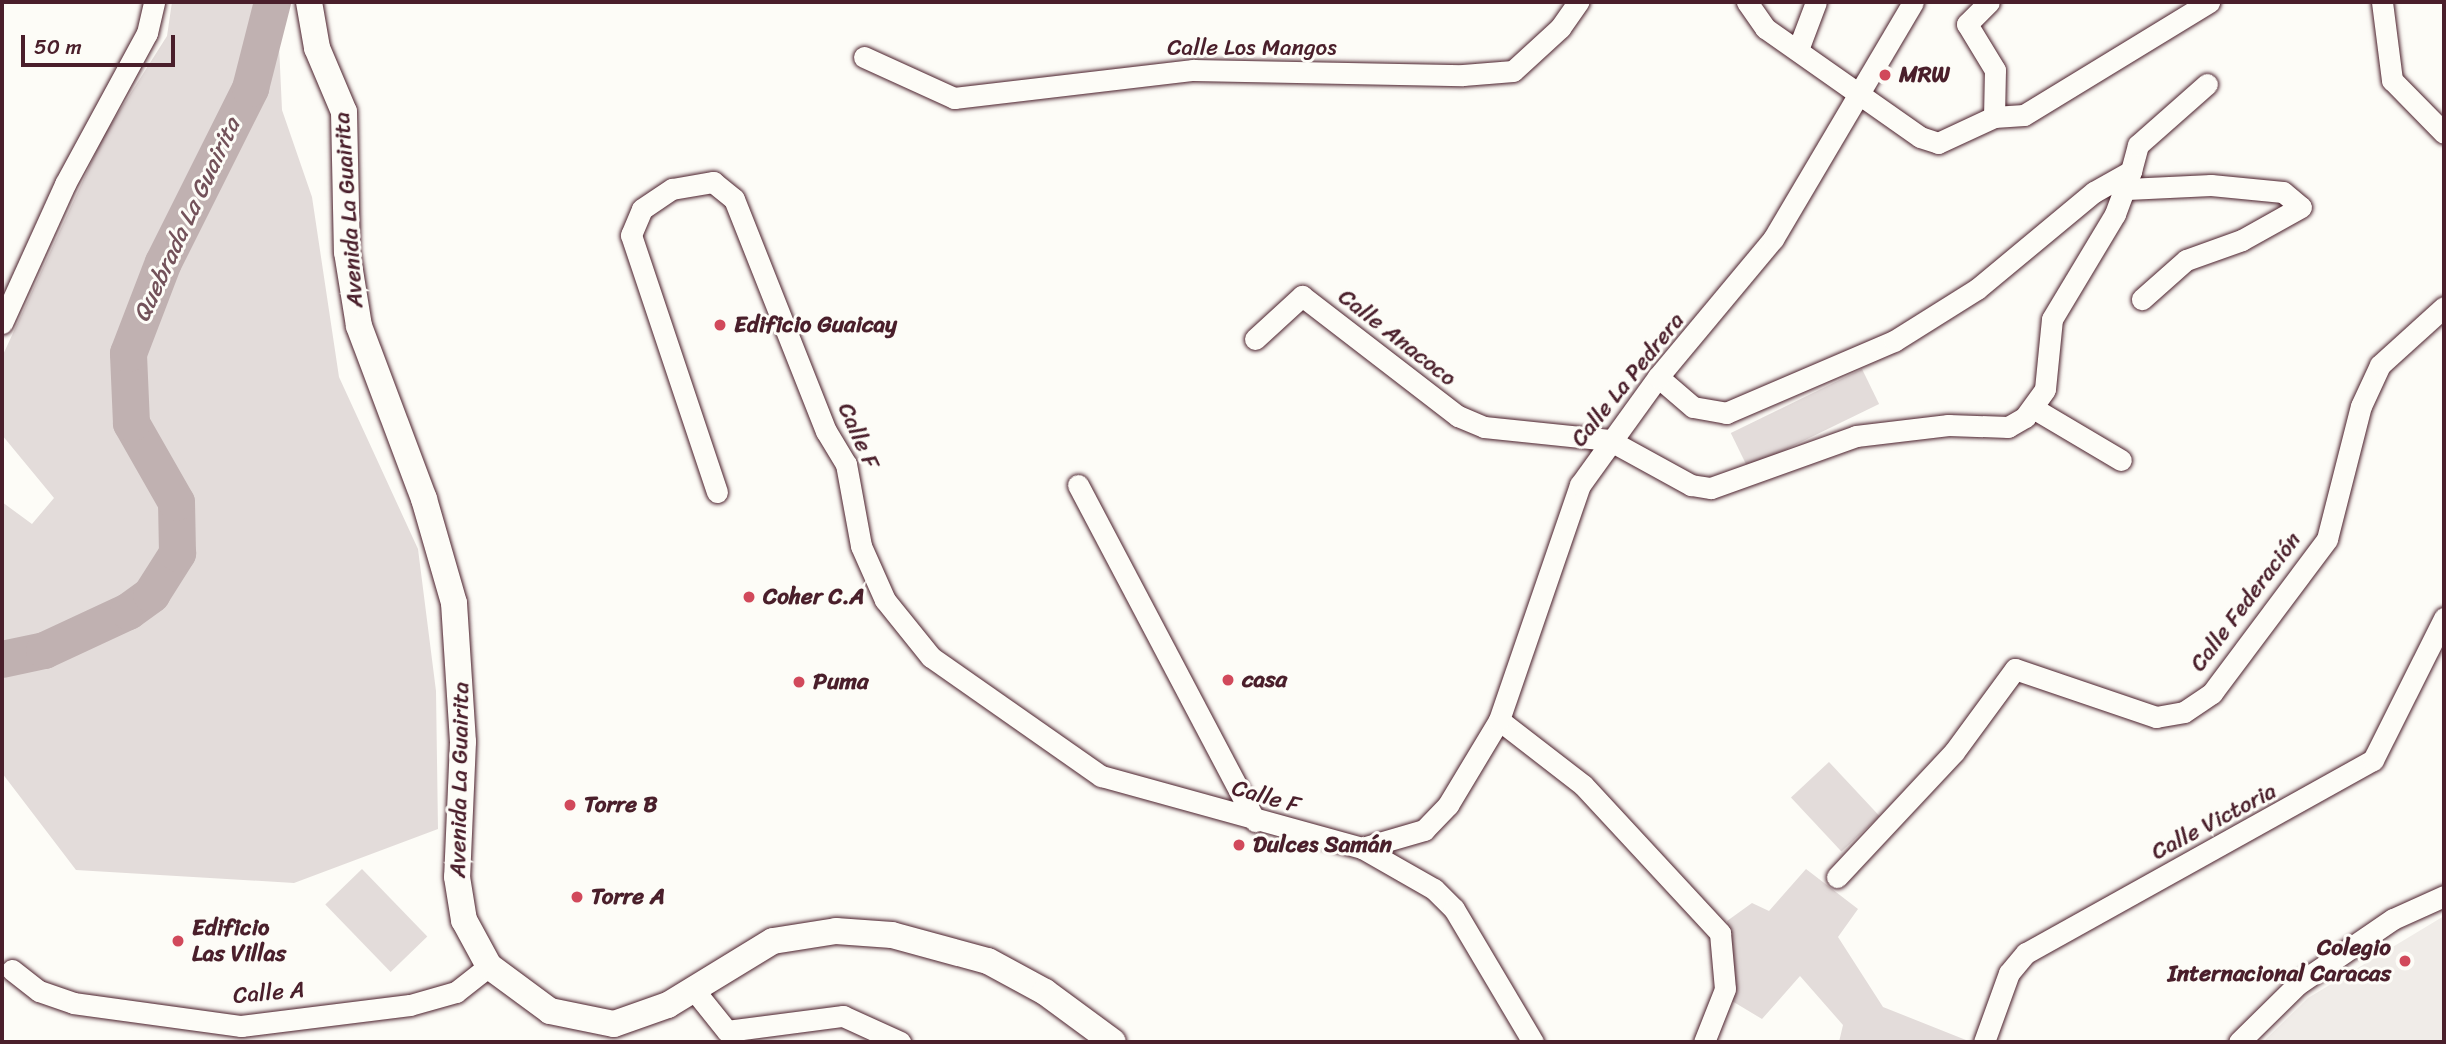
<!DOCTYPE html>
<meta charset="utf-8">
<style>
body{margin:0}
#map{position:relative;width:2446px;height:1044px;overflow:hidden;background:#fdfcf7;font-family:Sriracha,sans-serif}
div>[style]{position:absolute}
.built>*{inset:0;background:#f0ece8}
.green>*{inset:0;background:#e3dcda;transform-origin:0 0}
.river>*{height:37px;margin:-18.5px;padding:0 18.5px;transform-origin:18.5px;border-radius:18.5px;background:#c0b1b1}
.roads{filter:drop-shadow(0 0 2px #4a1f2b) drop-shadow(0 0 2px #4a1f2b)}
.minor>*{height:21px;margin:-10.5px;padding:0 10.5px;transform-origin:10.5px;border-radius:10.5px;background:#fdfcf7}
.tertiary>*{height:26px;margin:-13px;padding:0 13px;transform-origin:13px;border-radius:13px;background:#fdfcf7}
.dots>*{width:19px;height:19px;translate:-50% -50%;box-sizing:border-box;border:4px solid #fdfcf7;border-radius:50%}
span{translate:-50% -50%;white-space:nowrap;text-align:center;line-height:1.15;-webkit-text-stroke:6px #fdfcf7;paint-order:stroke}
.street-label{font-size:23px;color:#4a1f2b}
.poi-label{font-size:23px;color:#4a1f2b;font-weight:700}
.left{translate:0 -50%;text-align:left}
.right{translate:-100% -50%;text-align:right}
.water-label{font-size:24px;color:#73525a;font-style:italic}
.frame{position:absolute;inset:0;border:4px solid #4a1f2b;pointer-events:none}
.scale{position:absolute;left:21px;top:35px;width:154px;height:32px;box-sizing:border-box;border:4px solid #4a1f2b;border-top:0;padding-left:9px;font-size:21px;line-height:24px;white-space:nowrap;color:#4a1f2b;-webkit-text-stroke:5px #fdfcf7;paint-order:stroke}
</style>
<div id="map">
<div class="built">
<div style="clip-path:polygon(2444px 916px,2444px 1042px,2263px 1042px,2308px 998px)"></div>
</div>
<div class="green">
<div style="clip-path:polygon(172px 2px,277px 2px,282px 110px,312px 197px,339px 377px,418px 549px,436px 691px,438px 829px,294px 883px,76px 870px,2px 773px,2px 502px,32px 524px,54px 498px,2px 435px,2px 357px,103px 137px,167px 36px)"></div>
<div style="left:1862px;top:369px;width:39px;height:146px;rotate:64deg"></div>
<div style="left:1829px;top:762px;width:74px;height:52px;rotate:47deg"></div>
<div style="left:362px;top:869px;width:94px;height:51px;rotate:46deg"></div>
<div style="clip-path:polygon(1806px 869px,1858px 909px,1838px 937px,1883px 1007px,1971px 1042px,1839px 1042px,1843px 1025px,1800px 976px,1762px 1019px,1727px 998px,1734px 971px,1727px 921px,1752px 903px,1769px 911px)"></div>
</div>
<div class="river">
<div style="left:2px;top:659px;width:43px;rotate:-12.1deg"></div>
<div style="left:44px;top:650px;width:93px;rotate:-24.9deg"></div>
<div style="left:128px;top:611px;width:29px;rotate:-36deg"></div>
<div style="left:151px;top:594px;width:49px;rotate:-57.6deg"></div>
<div style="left:177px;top:553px;width:51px;rotate:-91.1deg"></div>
<div style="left:176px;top:502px;width:91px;rotate:-119.7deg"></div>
<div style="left:131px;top:423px;width:70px;rotate:-92.5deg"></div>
<div style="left:128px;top:353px;width:97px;rotate:-69deg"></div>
<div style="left:163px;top:262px;width:195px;rotate:-63.4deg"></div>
<div style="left:250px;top:88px;width:89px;rotate:-75.7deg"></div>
</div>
<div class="roads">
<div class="minor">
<div style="left:1747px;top:2px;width:32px;rotate:55deg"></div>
<div style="left:1765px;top:28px;width:189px;rotate:35.1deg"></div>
<div style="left:1920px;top:137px;width:19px;rotate:18deg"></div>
<div style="left:1938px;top:143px;width:62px;rotate:-24.9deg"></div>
<div style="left:1994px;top:117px;width:47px;rotate:-88.8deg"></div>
<div style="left:1995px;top:70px;width:54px;rotate:-121.3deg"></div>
<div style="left:1967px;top:24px;width:31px;rotate:-45deg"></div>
<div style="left:2382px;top:2px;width:79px;rotate:82.7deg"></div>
<div style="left:2392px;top:80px;width:74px;rotate:45.5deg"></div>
<div style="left:1799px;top:47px;width:48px;rotate:-69.3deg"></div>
<div style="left:864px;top:57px;width:99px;rotate:24.5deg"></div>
<div style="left:954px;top:98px;width:241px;rotate:-6.7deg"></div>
<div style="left:1193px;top:70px;width:270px;rotate:1.1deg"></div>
<div style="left:1463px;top:75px;width:50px;rotate:-4.6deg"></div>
<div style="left:1513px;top:71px;width:64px;rotate:-42.5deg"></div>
<div style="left:1560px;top:28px;width:32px;rotate:-55deg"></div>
<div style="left:1994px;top:117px;width:30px;rotate:-4deg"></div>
<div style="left:2024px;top:115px;width:217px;rotate:-31.4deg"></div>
<div style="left:2127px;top:189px;width:84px;rotate:-2.7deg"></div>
<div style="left:2211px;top:185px;width:72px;rotate:5.6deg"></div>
<div style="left:2283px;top:192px;width:23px;rotate:40deg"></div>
<div style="left:2301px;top:207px;width:68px;rotate:150.8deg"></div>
<div style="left:2242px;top:240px;width:59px;rotate:160.3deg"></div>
<div style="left:2186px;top:260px;width:59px;rotate:138.4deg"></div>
<div style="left:2px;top:323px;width:153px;rotate:-65.6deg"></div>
<div style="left:65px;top:184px;width:172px;rotate:-61.5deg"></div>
<div style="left:147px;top:33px;width:32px;rotate:-77deg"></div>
<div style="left:1255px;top:339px;width:64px;rotate:-42.5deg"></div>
<div style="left:1302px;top:296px;width:197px;rotate:37.6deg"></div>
<div style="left:1458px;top:416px;width:28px;rotate:23deg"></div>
<div style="left:1484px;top:427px;width:126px;rotate:5.9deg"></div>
<div style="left:1609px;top:440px;width:94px;rotate:28.8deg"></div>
<div style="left:1691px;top:485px;width:20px;rotate:9deg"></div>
<div style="left:1711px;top:488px;width:154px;rotate:-19.7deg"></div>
<div style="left:1856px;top:436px;width:93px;rotate:-6.8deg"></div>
<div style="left:1948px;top:425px;width:60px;rotate:1.9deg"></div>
<div style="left:2008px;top:427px;width:20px;rotate:-30deg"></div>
<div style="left:2025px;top:417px;width:34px;rotate:-54deg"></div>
<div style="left:2045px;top:389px;width:70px;rotate:-84.3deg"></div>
<div style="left:2052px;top:319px;width:122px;rotate:-59deg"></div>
<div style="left:2115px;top:214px;width:46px;rotate:-69.6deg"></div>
<div style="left:1658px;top:377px;width:46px;rotate:40.6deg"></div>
<div style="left:1693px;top:407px;width:34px;rotate:10deg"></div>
<div style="left:1726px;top:413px;width:183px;rotate:-23.2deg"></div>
<div style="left:1894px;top:341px;width:98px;rotate:-32.1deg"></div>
<div style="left:1977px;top:289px;width:152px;rotate:-39.7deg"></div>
<div style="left:2094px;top:192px;width:43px;rotate:-29.6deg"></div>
<div style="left:2131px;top:171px;width:27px;rotate:-75deg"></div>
<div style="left:2138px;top:145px;width:92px;rotate:-41.5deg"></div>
<div style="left:2033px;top:408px;width:102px;rotate:30.6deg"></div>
<div style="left:1078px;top:485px;width:380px;rotate:62.2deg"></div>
<div style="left:717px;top:492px;width:271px;rotate:-108.5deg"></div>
<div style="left:631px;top:235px;width:28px;rotate:-67deg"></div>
<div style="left:642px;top:209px;width:36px;rotate:-34deg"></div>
<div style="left:672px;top:189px;width:42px;rotate:-9.7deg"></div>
<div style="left:713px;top:182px;width:27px;rotate:39deg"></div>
<div style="left:734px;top:199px;width:250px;rotate:68.4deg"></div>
<div style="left:826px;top:431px;width:39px;rotate:59deg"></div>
<div style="left:846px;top:464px;width:83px;rotate:79.6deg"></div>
<div style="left:861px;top:546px;width:59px;rotate:66deg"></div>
<div style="left:885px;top:600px;width:73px;rotate:51.1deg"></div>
<div style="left:931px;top:657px;width:208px;rotate:35deg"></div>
<div style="left:1101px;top:776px;width:271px;rotate:15.4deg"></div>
<div style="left:1362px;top:848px;width:83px;rotate:29.7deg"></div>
<div style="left:1434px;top:889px;width:28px;rotate:45deg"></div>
<div style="left:1454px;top:909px;width:155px;rotate:59.3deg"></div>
<div style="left:1499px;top:720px;width:106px;rotate:37.7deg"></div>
<div style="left:1583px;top:785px;width:202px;rotate:47.2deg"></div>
<div style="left:1720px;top:933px;width:56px;rotate:84.9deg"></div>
<div style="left:1725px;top:989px;width:57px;rotate:111.6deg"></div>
<div style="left:1362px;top:848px;width:65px;rotate:-16.2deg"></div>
<div style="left:1424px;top:830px;width:35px;rotate:-46deg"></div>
<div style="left:1448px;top:805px;width:99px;rotate:-59deg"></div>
<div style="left:1499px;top:720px;width:249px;rotate:-71deg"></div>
<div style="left:1580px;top:485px;width:133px;rotate:-54.2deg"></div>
<div style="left:1658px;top:377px;width:180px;rotate:-50.2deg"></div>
<div style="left:1773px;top:239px;width:275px;rotate:-59.4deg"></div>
<div style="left:1837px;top:877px;width:171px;rotate:-46.9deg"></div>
<div style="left:1954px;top:752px;width:103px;rotate:-53.7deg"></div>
<div style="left:2015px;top:669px;width:149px;rotate:18.8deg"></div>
<div style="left:2156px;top:717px;width:28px;rotate:-10deg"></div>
<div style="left:2184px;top:712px;width:34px;rotate:-34deg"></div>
<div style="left:2212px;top:693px;width:192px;rotate:-53.2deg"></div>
<div style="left:2327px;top:539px;width:137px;rotate:-75.7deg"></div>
<div style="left:2361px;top:406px;width:45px;rotate:-65.1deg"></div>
<div style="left:2380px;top:365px;width:86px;rotate:-42.2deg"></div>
<div style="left:12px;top:970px;width:34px;rotate:38deg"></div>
<div style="left:39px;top:991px;width:36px;rotate:19deg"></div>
<div style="left:73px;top:1003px;width:170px;rotate:7.8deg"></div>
<div style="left:241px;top:1026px;width:170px;rotate:-7.1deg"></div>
<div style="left:410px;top:1005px;width:48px;rotate:-15.8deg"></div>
<div style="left:456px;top:992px;width:42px;rotate:-38.2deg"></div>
<div style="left:694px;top:990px;width:53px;rotate:51.2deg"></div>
<div style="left:727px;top:1031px;width:117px;rotate:-7.4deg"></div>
<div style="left:843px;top:1016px;width:63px;rotate:24.5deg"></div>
<div style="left:1984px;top:1042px;width:73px;rotate:-70.1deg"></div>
<div style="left:2009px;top:973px;width:26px;rotate:-50deg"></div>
<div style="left:2026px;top:953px;width:397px;rotate:-29.1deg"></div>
<div style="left:2373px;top:760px;width:159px;rotate:-63.4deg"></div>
<div style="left:2239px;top:1042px;width:83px;rotate:-44.5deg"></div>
<div style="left:2298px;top:984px;width:115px;rotate:-34.4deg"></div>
<div style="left:2393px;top:919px;width:56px;rotate:-24.3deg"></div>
</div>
<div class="tertiary">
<div style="left:309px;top:2px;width:47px;rotate:80.1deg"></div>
<div style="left:317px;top:48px;width:69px;rotate:67.1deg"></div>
<div style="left:344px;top:112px;width:140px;rotate:88.8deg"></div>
<div style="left:347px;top:252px;width:75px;rotate:80.8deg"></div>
<div style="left:359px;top:326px;width:185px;rotate:69.4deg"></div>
<div style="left:424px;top:499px;width:108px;rotate:73.9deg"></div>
<div style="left:454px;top:603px;width:139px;rotate:86.3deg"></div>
<div style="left:463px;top:742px;width:135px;rotate:92.5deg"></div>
<div style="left:457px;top:877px;width:44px;rotate:80.8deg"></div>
<div style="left:464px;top:920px;width:52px;rotate:61.5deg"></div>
<div style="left:489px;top:966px;width:76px;rotate:36.4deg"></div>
<div style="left:550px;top:1011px;width:65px;rotate:11.5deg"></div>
<div style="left:614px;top:1024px;width:57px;rotate:-19.4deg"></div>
<div style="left:668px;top:1005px;width:123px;rotate:-31.4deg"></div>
<div style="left:773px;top:941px;width:64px;rotate:-9deg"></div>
<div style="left:836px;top:931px;width:56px;rotate:4.1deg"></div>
<div style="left:892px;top:935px;width:99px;rotate:15.2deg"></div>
<div style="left:988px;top:961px;width:65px;rotate:28.5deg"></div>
<div style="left:1045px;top:992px;width:84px;rotate:36.3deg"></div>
</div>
</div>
<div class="dots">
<div style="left:1885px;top:75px;background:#d1495b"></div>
<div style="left:720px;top:325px;background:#d1495b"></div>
<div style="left:749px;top:597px;background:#d1495b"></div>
<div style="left:1228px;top:680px;background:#d1495b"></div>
<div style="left:799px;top:682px;background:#d1495b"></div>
<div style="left:570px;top:805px;background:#d1495b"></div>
<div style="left:1239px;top:845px;background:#d1495b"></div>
<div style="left:577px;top:897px;background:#d1495b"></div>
<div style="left:178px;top:941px;background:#d1495b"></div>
<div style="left:2405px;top:961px;background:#d1495b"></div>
</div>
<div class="street-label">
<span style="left:1252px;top:48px">Calle Los Mangos</span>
<span style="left:349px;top:210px;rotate:-94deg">Avenida La Guairita</span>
<span style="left:1397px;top:338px;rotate:38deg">Calle Anacoco</span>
<span style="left:1628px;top:380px;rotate:-51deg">Calle La Pedrera</span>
<span style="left:858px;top:436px;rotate:66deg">Calle F</span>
<span style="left:2246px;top:602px;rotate:-53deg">Calle Federación</span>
<span style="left:460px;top:780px;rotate:-89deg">Avenida La Guairita</span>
<span style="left:1266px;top:797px;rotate:16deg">Calle F</span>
<span style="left:2214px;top:822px;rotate:-28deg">Calle Victoria</span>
<span style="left:269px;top:993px;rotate:-5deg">Calle A</span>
</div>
<div class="poi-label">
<span class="left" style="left:1899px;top:75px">MRW</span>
<span class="left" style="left:734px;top:325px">Edificio Guaicay</span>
<span class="left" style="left:763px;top:597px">Coher C.A</span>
<span class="left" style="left:1242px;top:680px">casa</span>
<span class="left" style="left:813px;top:682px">Puma</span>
<span class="left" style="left:584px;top:805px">Torre B</span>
<span class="left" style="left:1253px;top:845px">Dulces Samán</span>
<span class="left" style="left:591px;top:897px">Torre A</span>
<span class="left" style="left:192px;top:941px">Edificio<br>Las Villas</span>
<span class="right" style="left:2391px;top:961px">Colegio<br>Internacional Caracas</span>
</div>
<div class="water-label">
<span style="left:187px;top:220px;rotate:-65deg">Quebrada La Guairita</span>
</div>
<div class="frame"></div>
<div class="scale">50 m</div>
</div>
